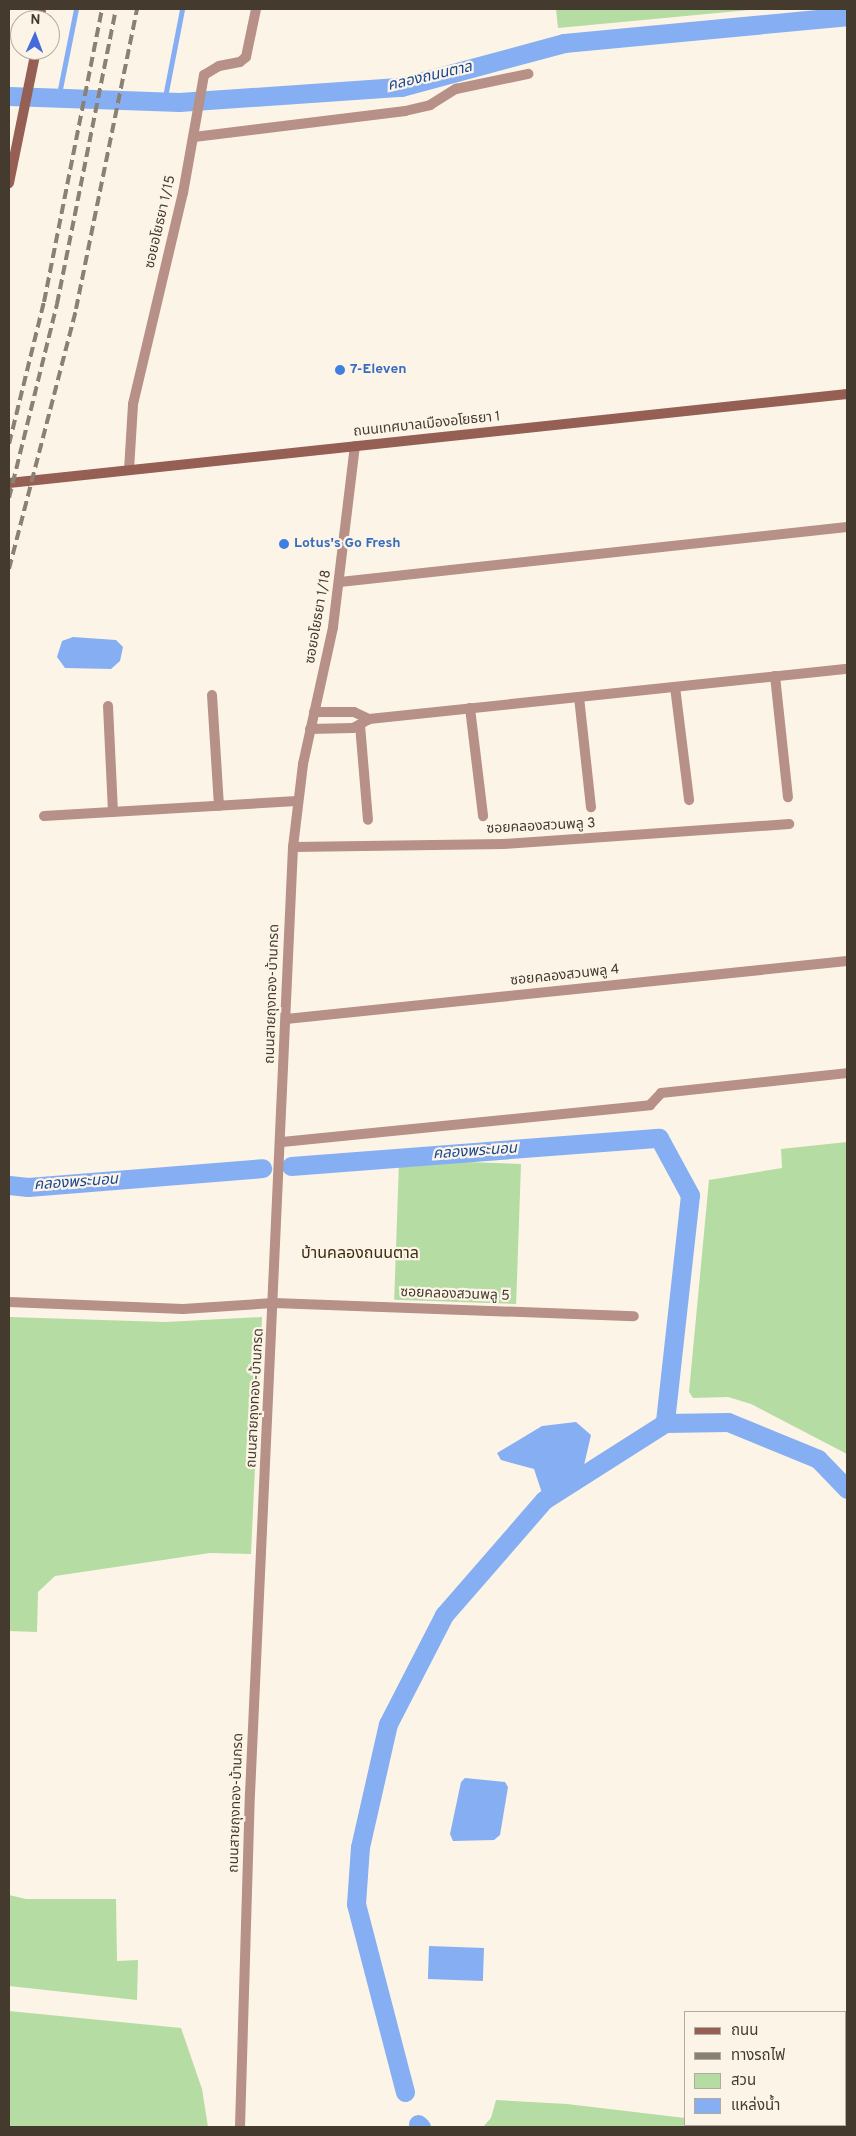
<!DOCTYPE html>
<meta charset="utf-8">
<style>
body{margin:0}
#map{position:relative;width:856px;height:2136px;overflow:hidden;background:#fdf4e8;font-family:Overpass,"Noto Sans Thai",sans-serif}
div>[style]{position:absolute}
.green>*{inset:0;background:#b5dca3;transform-origin:0 0}
.water>*{inset:0;background:#85aff2;transform-origin:0 0}
.stream>*{height:5px;margin:-2.5px;padding:0 2.5px;transform-origin:2.5px;border-radius:2.5px;background:#85aff2}
.canal>*{height:19px;margin:-9.5px;padding:0 9.5px;transform-origin:9.5px;border-radius:9.5px;background:#85aff2}
.minor>*{height:10px;margin:-5px;padding:0 5px;transform-origin:5px;border-radius:5px;background:#b79087}
.tertiary>*{height:10px;margin:-5px;padding:0 5px;transform-origin:5px;border-radius:5px;background:#b79087}
.secondary>*{height:10px;margin:-5px;padding:0 5px;transform-origin:5px;border-radius:5px;background:#955f53}
.rail>*{height:4px;margin-top:-2px;transform-origin:0;background:repeating-linear-gradient(90deg,#8a8174 0 10px,transparent 0 15px)}
.dots>*{width:14px;height:14px;translate:-50% -50%;box-sizing:border-box;border:2px solid #fdf4e8;border-radius:50%}
span{translate:-50% -50%;white-space:nowrap;text-align:center;line-height:1.15;-webkit-text-stroke:4.5px #fdf4e8;paint-order:stroke}
.street-label{font-size:14px;color:#443b2e}
.shop-label{font-size:14px;color:#366cbe;font-weight:700}
.left{translate:0 -50%;text-align:left}
.water-label{font-size:15px;color:#154794;font-style:italic}
.quarter-label{font-size:16px;color:#3d2c11}
.frame{position:absolute;inset:0;border:10px solid #443b2e;pointer-events:none}
.legend{position:absolute;left:684px;top:2011px;width:162px;height:115px;box-sizing:border-box;background:#fdf4e8;border:1px solid #b3aa9e;margin:0;padding:6px 9px;list-style:none;font-size:15px;color:#443b2e}
.legend li{display:flex;align-items:center;gap:10px;height:25px}
.legend b{width:25px;border:1px solid #b3aa9e}
.north{position:absolute;left:10px;top:10px;width:50px;height:50px;box-sizing:border-box;background:#fdf4e8;border:1px solid #b3aa9e;border-radius:50%;rotate:2deg;font-size:14px;font-weight:700;line-height:20px;text-align:center;color:#443b2e}
.north::after{content:'';display:block;margin:auto;width:18px;height:22px;background:#456adc;clip-path:polygon(50% 0,100% 100%,50% 72%,0 100%)}
</style>
<div id="map">
<div class="green">
<div style="clip-path:polygon(556px 9px,760px 9px,558px 28px)"></div>
<div style="clip-path:polygon(847px 1142px,847px 1454px,751px 1404px,728px 1397px,693px 1398px,689px 1392px,709px 1180px,782px 1168px,781px 1149px)"></div>
<div style="left:521px;top:1164px;width:140px;height:122px;rotate:92deg"></div>
<div style="clip-path:polygon(9px 1317px,165px 1322px,262px 1317px,251px 1554px,210px 1553px,55px 1576px,38px 1592px,37px 1632px,9px 1631px)"></div>
<div style="clip-path:polygon(9px 1895px,26px 1899px,116px 1899px,117px 1961px,138px 1960px,137px 2000px,9px 1986px)"></div>
<div style="clip-path:polygon(9px 2011px,181px 2028px,202px 2089px,208px 2127px,9px 2127px)"></div>
<div style="clip-path:polygon(496px 2100px,567px 2104px,685px 2118px,685px 2125px,762px 2127px,483px 2127px,491px 2118px)"></div>
</div>
<div class="water">
<div style="clip-path:polygon(73px 637px,116px 640px,123px 647px,120px 661px,111px 669px,65px 668px,57px 657px,62px 641px)"></div>
<div style="clip-path:polygon(576px 1422px,591px 1435px,579px 1487px,554px 1500px,543px 1496px,534px 1469px,501px 1460px,497px 1453px,542px 1426px)"></div>
<div style="clip-path:polygon(465px 1778px,505px 1782px,508px 1787px,500px 1835px,494px 1840px,453px 1841px,450px 1834px,461px 1782px)"></div>
<div style="left:484px;top:1948px;width:33px;height:55px;rotate:92deg"></div>
</div>
<div class="stream">
<div style="left:58px;top:99px;width:92px;rotate:-78.7deg"></div>
<div style="left:164px;top:102px;width:95px;rotate:-79deg"></div>
</div>
<div class="canal">
<div style="left:9px;top:96px;width:170px;rotate:2deg"></div>
<div style="left:179px;top:102px;width:223px;rotate:-3.9deg"></div>
<div style="left:401px;top:87px;width:169px;rotate:-15.1deg"></div>
<div style="left:564px;top:43px;width:284px;rotate:-5.4deg"></div>
<div style="left:291px;top:1166px;width:369px;rotate:-4.4deg"></div>
<div style="left:659px;top:1138px;width:65px;rotate:61.5deg"></div>
<div style="left:690px;top:1195px;width:229px;rotate:96.3deg"></div>
<div style="left:9px;top:1185px;width:19px;rotate:6deg"></div>
<div style="left:28px;top:1187px;width:235px;rotate:-4.6deg"></div>
<div style="left:405px;top:2092px;width:194px;rotate:-104.6deg"></div>
<div style="left:356px;top:1904px;width:57px;rotate:-86deg"></div>
<div style="left:360px;top:1847px;width:126px;rotate:-77.2deg"></div>
<div style="left:388px;top:1724px;width:123px;rotate:-62.8deg"></div>
<div style="left:444px;top:1615px;width:152px;rotate:-49deg"></div>
<div style="left:544px;top:1500px;width:143px;rotate:-32.5deg"></div>
<div style="left:665px;top:1423px;width:63px;rotate:-0.9deg"></div>
<div style="left:728px;top:1422px;width:97px;rotate:22.3deg"></div>
<div style="left:818px;top:1459px;width:42px;rotate:46deg"></div>
<div style="left:418px;top:2124px;width:4px;rotate:45deg"></div>
</div>
<div class="minor">
<div style="left:194px;top:137px;width:213px;rotate:-7deg"></div>
<div style="left:405px;top:111px;width:26px;rotate:-13deg"></div>
<div style="left:430px;top:105px;width:31px;rotate:-32deg"></div>
<div style="left:456px;top:89px;width:74px;rotate:-11.8deg"></div>
<div style="left:129px;top:470px;width:66px;rotate:-86.5deg"></div>
<div style="left:133px;top:404px;width:217px;rotate:-76.7deg"></div>
<div style="left:183px;top:193px;width:120px;rotate:-79.9deg"></div>
<div style="left:204px;top:75px;width:17px;rotate:-31deg"></div>
<div style="left:219px;top:66px;width:21px;rotate:-11deg"></div>
<div style="left:240px;top:62px;width:8px;rotate:-40deg"></div>
<div style="left:246px;top:57px;width:49px;rotate:-78.2deg"></div>
<div style="left:340px;top:582px;width:510px;rotate:-6.19deg"></div>
<div style="left:775px;top:676px;width:122px;rotate:83.9deg"></div>
<div style="left:675px;top:687px;width:114px;rotate:82.9deg"></div>
<div style="left:212px;top:695px;width:111px;rotate:86.4deg"></div>
<div style="left:579px;top:697px;width:111px;rotate:83.8deg"></div>
<div style="left:108px;top:706px;width:106px;rotate:87.3deg"></div>
<div style="left:470px;top:708px;width:109px;rotate:83.1deg"></div>
<div style="left:314px;top:712px;width:40px"></div>
<div style="left:354px;top:712px;width:17px;rotate:25deg"></div>
<div style="left:360px;top:725px;width:95px;rotate:85.2deg"></div>
<div style="left:310px;top:729px;width:43px;rotate:-1.3deg"></div>
<div style="left:353px;top:728px;width:18px;rotate:-29deg"></div>
<div style="left:369px;top:719px;width:481px;rotate:-6deg"></div>
<div style="left:44px;top:816px;width:253px;rotate:-3.4deg"></div>
<div style="left:293px;top:847px;width:211px;rotate:-0.8deg"></div>
<div style="left:504px;top:844px;width:286px;rotate:-4deg"></div>
<div style="left:286px;top:1019px;width:564px;rotate:-5.9deg"></div>
<div style="left:282px;top:1142px;width:370px;rotate:-5.7deg"></div>
<div style="left:650px;top:1105px;width:16px;rotate:-47deg"></div>
<div style="left:661px;top:1093px;width:187px;rotate:-6.1deg"></div>
<div style="left:9px;top:1302px;width:174px;rotate:2.3deg"></div>
<div style="left:183px;top:1309px;width:91px;rotate:-3.8deg"></div>
<div style="left:274px;top:1303px;width:360px;rotate:2.1deg"></div>
</div>
<div class="tertiary">
<div style="left:240px;top:2127px;width:333px;rotate:-88.3deg"></div>
<div style="left:250px;top:1794px;width:948px;rotate:-87.4deg"></div>
<div style="left:293px;top:847px;width:84px;rotate:-83.1deg"></div>
<div style="left:303px;top:764px;width:140px;rotate:-77.6deg"></div>
<div style="left:333px;top:627px;width:182px;rotate:-83.1deg"></div>
</div>
<div class="secondary">
<div style="left:40px;top:20px;width:11px;rotate:-85deg"></div>
<div style="left:9px;top:183px;width:136px;rotate:-78.5deg"></div>
<div style="left:9px;top:483px;width:843px;rotate:-6.06deg"></div>
</div>
<div class="rail">
<div style="left:9px;top:444px;width:146px;rotate:-76.2deg"></div>
<div style="left:44px;top:302px;width:299px;rotate:-78.8deg"></div>
<div style="left:9px;top:498px;width:200px;rotate:-76.1deg"></div>
<div style="left:57px;top:304px;width:301px;rotate:-78.7deg"></div>
<div style="left:9px;top:569px;width:268px;rotate:-75.5deg"></div>
<div style="left:76px;top:309px;width:306px;rotate:-78.5deg"></div>
</div>
<div class="dots">
<div style="left:340px;top:370px;background:#3f7fe0"></div>
<div style="left:284px;top:544px;background:#3f7fe0"></div>
</div>
<div class="street-label">
<span style="left:161px;top:222px;rotate:-77deg">ซอยอโยธยา 1/15</span>
<span style="left:427px;top:425px;rotate:-6deg">ถนนเทศบาลเมืองอโยธยา 1</span>
<span style="left:319px;top:617px;rotate:-80deg">ซอยอโยธยา 1/18</span>
<span style="left:541px;top:827px;rotate:-3deg">ซอยคลองสวนพลู 3</span>
<span style="left:565px;top:976px;rotate:-6deg">ซอยคลองสวนพลู 4</span>
<span style="left:273px;top:994px;rotate:-88deg">ถนนสายถุงทอง-บ้านกรด</span>
<span style="left:455px;top:1295px;rotate:2deg">ซอยคลองสวนพลู 5</span>
<span style="left:256px;top:1398px;rotate:-87deg">ถนนสายถุงทอง-บ้านกรด</span>
<span style="left:237px;top:1803px;rotate:-88deg">ถนนสายถุงทอง-บ้านกรด</span>
</div>
<div class="shop-label">
<span class="left" style="left:350px;top:370px">7-Eleven</span>
<span class="left" style="left:294px;top:544px">Lotus's Go Fresh</span>
</div>
<div class="water-label">
<span style="left:430px;top:77px;rotate:-13deg">คลองถนนตาล</span>
<span style="left:475px;top:1152px;rotate:-4deg">คลองพระนอน</span>
<span style="left:76px;top:1183px;rotate:-4deg">คลองพระนอน</span>
</div>
<div class="quarter-label">
<span style="left:360px;top:1254px">บ้านคลองถนนตาล</span>
</div>
<div class="frame"></div>
<ul class="legend">
<li><b style="height:6px;background:#955f53"></b>ถนน</li>
<li><b style="height:6px;background:#8a8174"></b>ทางรถไฟ</li>
<li><b style="height:14px;background:#b5dca3"></b>สวน</li>
<li><b style="height:14px;background:#85aff2"></b>แหล่งน้ำ</li>
</ul>
<div class="north">N</div>
</div>
